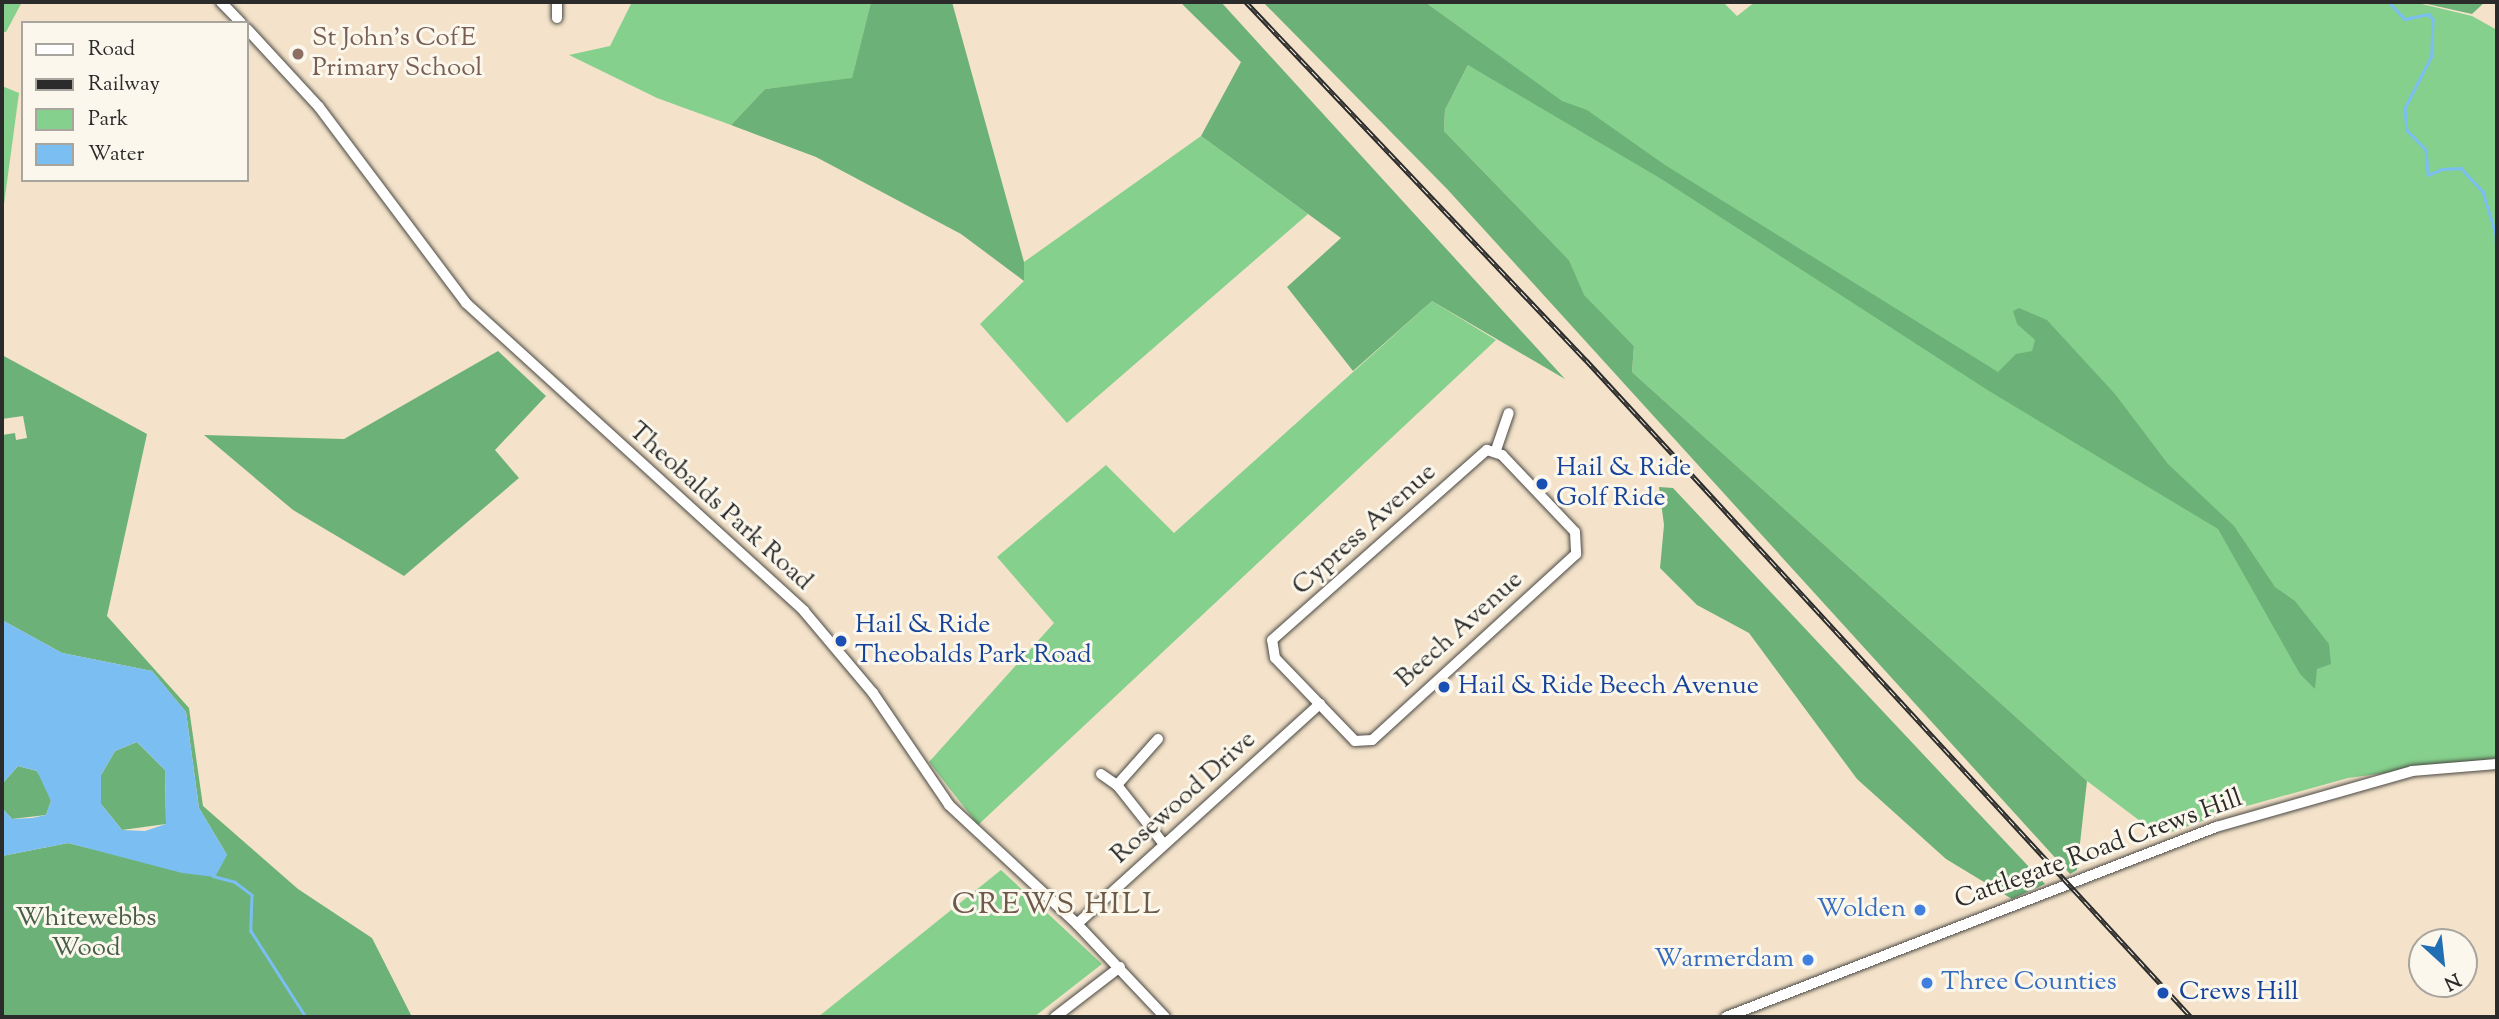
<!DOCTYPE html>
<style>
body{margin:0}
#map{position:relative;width:2499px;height:1019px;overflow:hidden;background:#f4e3ca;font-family:"Sorts Mill Goudy",serif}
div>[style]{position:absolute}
.green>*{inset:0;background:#86d08d}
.forest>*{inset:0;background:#6cb278}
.water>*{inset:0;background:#7bbef1}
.stream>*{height:2.5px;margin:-1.25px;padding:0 1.25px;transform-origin:1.25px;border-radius:1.25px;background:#7bbef1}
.roads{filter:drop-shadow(0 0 2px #494743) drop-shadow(0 0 2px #494743)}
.minor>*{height:10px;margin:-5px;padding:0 5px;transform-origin:5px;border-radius:5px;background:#fff}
.rail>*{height:5px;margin-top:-2.5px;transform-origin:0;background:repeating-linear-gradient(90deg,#fbf7ec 0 8px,#2b2b2b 0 16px);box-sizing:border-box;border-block:2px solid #2b2b2b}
.dots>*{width:19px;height:19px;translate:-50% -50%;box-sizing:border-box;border:4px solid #fbf7ec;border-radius:50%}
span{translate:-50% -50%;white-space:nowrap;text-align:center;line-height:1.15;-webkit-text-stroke:6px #fbf7ec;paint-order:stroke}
.education-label{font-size:26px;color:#785e54}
.left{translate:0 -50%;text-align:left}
.transit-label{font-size:26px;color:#164399}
.street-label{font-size:26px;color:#2b2b2b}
.shop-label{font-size:26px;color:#366cbe}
.right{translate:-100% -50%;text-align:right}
.park-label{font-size:26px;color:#465d48}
.quarter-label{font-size:30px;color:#6d5a49;letter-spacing:2px}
.frame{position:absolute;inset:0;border:4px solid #2b2b2b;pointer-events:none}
.legend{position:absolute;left:21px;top:21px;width:228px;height:161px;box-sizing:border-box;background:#fbf7ec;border:2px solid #a8a59f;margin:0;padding:9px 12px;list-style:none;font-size:21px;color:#2b2b2b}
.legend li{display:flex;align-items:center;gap:14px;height:35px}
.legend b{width:35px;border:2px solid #a8a59f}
.north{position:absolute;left:2408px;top:928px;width:70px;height:70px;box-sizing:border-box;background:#fbf7ec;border:2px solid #a8a59f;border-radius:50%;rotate:153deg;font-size:19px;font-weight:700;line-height:28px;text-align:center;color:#2b2b2b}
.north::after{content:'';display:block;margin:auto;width:24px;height:32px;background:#1f6fb2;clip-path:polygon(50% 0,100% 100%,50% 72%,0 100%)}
</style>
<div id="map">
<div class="green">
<div style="clip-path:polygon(2px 2px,22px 2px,6px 32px,2px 32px)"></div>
<div style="clip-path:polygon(632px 2px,871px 2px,852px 79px,765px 89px,731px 125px,657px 98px,569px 55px,610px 46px)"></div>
<div style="clip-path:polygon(1425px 2px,1723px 2px,1737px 16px,1755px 2px,2414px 2px,2472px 16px,2497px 30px,2497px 758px,2348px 778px,2236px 809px,2160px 836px,2087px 781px,1632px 372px,1634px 346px,1583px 295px,1569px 260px,1444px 131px,1445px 110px,1480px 42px)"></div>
<div style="clip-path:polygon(2px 86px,19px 93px,2px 219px)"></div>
<div style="clip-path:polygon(1201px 136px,1308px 214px,1067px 423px,980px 324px,1024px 281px,1024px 262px)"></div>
<div style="clip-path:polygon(1432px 301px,1496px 340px,978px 825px,929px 762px,1054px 623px,997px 557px,1106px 465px,1174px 533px)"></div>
<div style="clip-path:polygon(1001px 870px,1102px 964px,1034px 1017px,818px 1017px)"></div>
</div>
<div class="forest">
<div style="clip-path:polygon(871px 2px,952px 2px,1024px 262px,1024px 281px,961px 234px,816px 157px,731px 125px,765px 89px,852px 78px)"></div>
<div style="clip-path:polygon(1180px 2px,1221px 2px,1565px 379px,1432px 301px,1353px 371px,1287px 287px,1341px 238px,1201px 136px,1241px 62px)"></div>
<div style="clip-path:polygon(1263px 2px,1425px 2px,1562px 101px,1587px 110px,1665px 165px,1998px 372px,2016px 354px,2032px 351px,2035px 340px,2017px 324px,2013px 311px,2019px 308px,2047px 320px,2115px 394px,2168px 464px,2234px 526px,2275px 587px,2295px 601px,2329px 644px,2331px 664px,2317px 669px,2315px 689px,2300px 674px,2218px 529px,1989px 391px,1663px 180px,1468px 65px,1445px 110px,1444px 131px,1569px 260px,1584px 295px,1634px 346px,1632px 372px,2087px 781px,2077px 870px,2070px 874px,1448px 190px)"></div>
<div style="clip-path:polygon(2418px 2px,2485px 2px,2472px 14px)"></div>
<div style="clip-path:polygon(498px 351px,546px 396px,495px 450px,519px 478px,404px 576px,293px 510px,204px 435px,344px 439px)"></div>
<div style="clip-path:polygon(2px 355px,147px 434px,107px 616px,189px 708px,203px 806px,298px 889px,372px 938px,412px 1017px,2px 1017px,2px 856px,68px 843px,117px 855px,227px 855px,199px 808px,186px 712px,152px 671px,62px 653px,2px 620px,2px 435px,15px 433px,16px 440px,27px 438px,23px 416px,2px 419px)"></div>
<div style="clip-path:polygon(1659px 487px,1673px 488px,2045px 884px,2012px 899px,1946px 859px,1857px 779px,1749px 633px,1697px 605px,1660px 568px,1664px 525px)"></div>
<div style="clip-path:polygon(137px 742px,165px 770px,166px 824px,122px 830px,101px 804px,101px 775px,115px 751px)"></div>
<div style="clip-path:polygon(18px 766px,37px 771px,46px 787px,51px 801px,46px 815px,12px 819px,2px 808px,2px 784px)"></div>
</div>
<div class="water">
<div style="clip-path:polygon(evenodd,2px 620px,62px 653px,152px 671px,186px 712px,199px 808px,227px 855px,215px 877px,182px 873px,68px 843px,2px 856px,2px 808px,12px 819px,32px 818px,46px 815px,51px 801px,37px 771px,18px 766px,2px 784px,2px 620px,137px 742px,165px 770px,166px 824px,145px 831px,122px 830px,101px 804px,101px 775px,115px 751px,137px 742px)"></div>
</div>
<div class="stream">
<div style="left:2389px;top:2px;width:23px;rotate:47deg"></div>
<div style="left:2405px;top:19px;width:24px;rotate:-12deg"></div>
<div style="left:2428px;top:14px;width:7px;rotate:45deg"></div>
<div style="left:2433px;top:19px;width:37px;rotate:92deg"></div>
<div style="left:2432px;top:56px;width:59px;rotate:117.4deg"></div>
<div style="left:2405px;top:108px;width:22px;rotate:85deg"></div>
<div style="left:2407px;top:130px;width:28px;rotate:46deg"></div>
<div style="left:2426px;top:150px;width:25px;rotate:85deg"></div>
<div style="left:2428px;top:175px;width:15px;rotate:-23deg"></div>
<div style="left:2442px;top:169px;width:19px;rotate:-3deg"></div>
<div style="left:2461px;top:168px;width:33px;rotate:47deg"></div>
<div style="left:2483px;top:192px;width:44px;rotate:72.8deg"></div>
<div style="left:2496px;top:234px;width:35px;rotate:88deg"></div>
<div style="left:2497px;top:294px;width:86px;rotate:90deg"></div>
<div style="left:213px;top:876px;width:23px;rotate:15deg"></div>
<div style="left:235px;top:882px;width:21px;rotate:37deg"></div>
<div style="left:252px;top:895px;width:36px;rotate:92deg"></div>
<div style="left:251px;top:931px;width:102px;rotate:57.4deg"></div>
</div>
<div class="roads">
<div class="minor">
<div style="left:221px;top:2px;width:29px;rotate:46deg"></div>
<div style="left:557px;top:18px;width:16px;rotate:-90deg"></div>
<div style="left:247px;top:29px;width:106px;rotate:47.3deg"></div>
<div style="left:319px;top:107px;width:245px;rotate:53.1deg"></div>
<div style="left:466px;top:303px;width:457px;rotate:42.3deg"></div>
<div style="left:804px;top:611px;width:107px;rotate:49.9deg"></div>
<div style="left:873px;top:693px;width:135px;rotate:55.8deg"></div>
<div style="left:949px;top:805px;width:175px;rotate:42.9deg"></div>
<div style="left:1077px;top:924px;width:128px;rotate:46.6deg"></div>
<div style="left:1487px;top:450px;width:16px;rotate:18deg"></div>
<div style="left:1502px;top:455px;width:106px;rotate:46.5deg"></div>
<div style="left:1575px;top:532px;width:22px;rotate:87deg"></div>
<div style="left:1576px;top:554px;width:276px;rotate:137.6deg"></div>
<div style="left:1372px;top:740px;width:17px;rotate:177deg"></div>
<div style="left:1355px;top:741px;width:115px;rotate:-133.9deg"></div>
<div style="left:1275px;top:658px;width:18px;rotate:-99deg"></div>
<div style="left:1272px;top:640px;width:287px;rotate:-41.5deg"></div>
<div style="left:1496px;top:450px;width:39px;rotate:-71deg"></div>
<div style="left:1158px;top:739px;width:62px;rotate:131.7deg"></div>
<div style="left:1117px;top:785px;width:74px;rotate:51.6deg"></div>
<div style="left:1101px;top:774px;width:19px;rotate:35deg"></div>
<div style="left:1077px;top:924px;width:328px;rotate:-42.2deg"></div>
<div style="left:1055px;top:1017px;width:82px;rotate:-37.6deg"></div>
<div style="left:1726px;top:1017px;width:526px;rotate:-21.19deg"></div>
<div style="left:2216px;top:827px;width:204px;rotate:-15.9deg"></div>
<div style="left:2412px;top:771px;width:85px;rotate:-4.7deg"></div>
</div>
</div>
<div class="rail">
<div style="left:1246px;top:2px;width:494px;rotate:46.5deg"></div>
<div style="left:1586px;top:360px;width:893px;rotate:47.36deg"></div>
</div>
<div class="dots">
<div style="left:298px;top:54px;background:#8d6e63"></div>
<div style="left:1542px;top:484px;background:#1a4fb4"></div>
<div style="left:841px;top:641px;background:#1a4fb4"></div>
<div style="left:1444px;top:687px;background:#1a4fb4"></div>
<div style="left:1920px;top:910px;background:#3f7fe0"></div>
<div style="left:1808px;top:960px;background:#3f7fe0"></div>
<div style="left:1927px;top:983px;background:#3f7fe0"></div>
<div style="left:2163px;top:993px;background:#1a4fb4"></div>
</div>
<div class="education-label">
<span class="left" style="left:312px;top:54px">St John's CofE<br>Primary School</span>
</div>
<div class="transit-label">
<span class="left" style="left:1556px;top:484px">Hail &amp; Ride<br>Golf Ride</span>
<span class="left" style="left:855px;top:641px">Hail &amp; Ride<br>Theobalds Park Road</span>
<span class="left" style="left:1458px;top:687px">Hail &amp; Ride Beech Avenue</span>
<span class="left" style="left:2179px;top:993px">Crews Hill</span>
</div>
<div class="street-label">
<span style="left:720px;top:507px;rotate:42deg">Theobalds Park Road</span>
<span style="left:1365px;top:530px;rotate:-42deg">Cypress Avenue</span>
<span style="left:1460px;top:630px;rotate:-42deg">Beech Avenue</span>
<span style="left:1184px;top:798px;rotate:-42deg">Rosewood Drive</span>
<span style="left:2099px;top:850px;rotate:-20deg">Cattlegate Road Crews Hill</span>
</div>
<div class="shop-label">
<span class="right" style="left:1906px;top:910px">Wolden</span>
<span class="right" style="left:1794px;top:960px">Warmerdam</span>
<span class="left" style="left:1941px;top:983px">Three Counties</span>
</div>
<div class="park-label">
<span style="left:86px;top:934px">Whitewebbs<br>Wood</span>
</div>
<div class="quarter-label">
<span style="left:1057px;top:906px">CREWS HILL</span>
</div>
<div class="frame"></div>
<ul class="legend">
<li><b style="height:9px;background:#fff"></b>Road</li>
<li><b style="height:9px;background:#2b2b2b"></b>Railway</li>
<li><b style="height:19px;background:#86d08d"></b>Park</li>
<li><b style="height:19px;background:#7bbef1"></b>Water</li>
</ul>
<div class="north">N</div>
</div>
